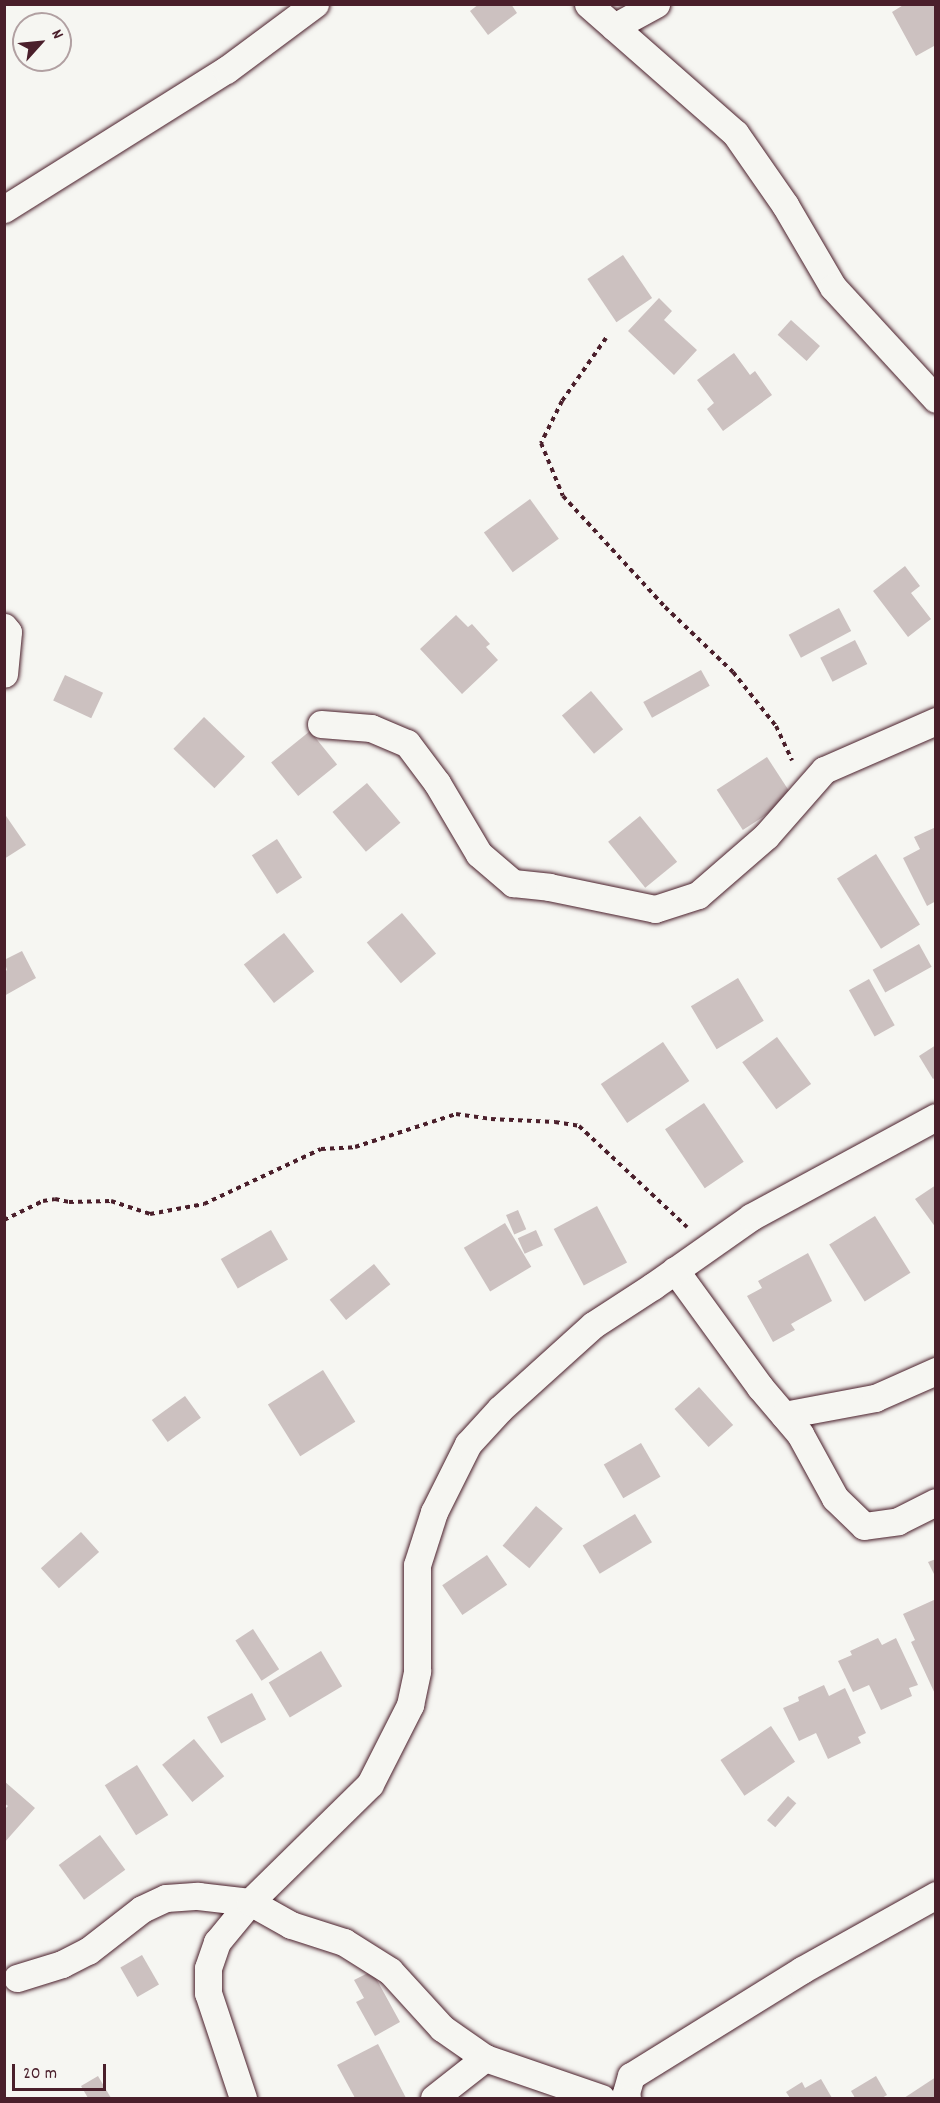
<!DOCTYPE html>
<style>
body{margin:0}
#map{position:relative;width:940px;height:2103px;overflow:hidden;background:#f6f6f2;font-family:Dekko,sans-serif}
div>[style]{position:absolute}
.building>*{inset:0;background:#ccc1c0;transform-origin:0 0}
.path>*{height:4px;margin-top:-2px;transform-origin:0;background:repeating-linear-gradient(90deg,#4a1f2b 0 4.5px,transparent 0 9px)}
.roads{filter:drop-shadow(0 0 2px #4a1f2b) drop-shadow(0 0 2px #4a1f2b)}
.street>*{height:27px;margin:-13.5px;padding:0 13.5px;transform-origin:13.5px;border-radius:13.5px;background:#f6f6f2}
span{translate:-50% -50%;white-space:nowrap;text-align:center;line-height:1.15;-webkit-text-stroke:6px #f6f6f2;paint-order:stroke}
.frame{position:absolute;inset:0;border:6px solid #4a1f2b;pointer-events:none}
.north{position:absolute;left:12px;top:12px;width:60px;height:60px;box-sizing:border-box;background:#f6f6f2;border:2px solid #b1a0a2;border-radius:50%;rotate:63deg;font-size:16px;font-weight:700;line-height:24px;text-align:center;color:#4a1f2b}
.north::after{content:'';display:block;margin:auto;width:21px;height:27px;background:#4a1f2b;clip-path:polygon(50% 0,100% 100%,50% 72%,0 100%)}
.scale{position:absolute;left:12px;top:2064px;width:94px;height:27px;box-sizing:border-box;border:3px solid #4a1f2b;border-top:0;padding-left:8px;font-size:18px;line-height:21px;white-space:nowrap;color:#4a1f2b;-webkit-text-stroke:4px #f6f6f2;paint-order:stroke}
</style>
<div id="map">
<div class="building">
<div style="clip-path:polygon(479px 4px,511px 4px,517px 13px,488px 35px,470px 11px)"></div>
<div style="clip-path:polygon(905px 4px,936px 4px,936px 49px,934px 46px,916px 56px,892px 12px)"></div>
<div style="left:623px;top:255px;width:52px;height:43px;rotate:56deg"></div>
<div style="clip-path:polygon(659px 298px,672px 311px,664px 320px,697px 350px,674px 375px,628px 331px)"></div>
<div style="left:791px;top:320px;width:39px;height:20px;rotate:42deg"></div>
<div style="clip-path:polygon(734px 353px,750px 375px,755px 371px,772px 395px,723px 431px,707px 409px,714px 403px,697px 380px)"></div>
<div style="left:530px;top:499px;width:49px;height:57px;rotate:54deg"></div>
<div style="clip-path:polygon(905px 566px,920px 586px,911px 593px,931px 619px,908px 637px,873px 591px)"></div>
<div style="left:839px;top:608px;width:26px;height:57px;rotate:62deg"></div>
<div style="clip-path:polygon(456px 615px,468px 627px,472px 624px,490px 644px,486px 647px,498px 660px,462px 694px,420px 649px)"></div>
<div style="left:855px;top:640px;width:27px;height:39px;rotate:63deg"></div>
<div style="left:701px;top:670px;width:18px;height:66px;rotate:61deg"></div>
<div style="left:65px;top:675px;width:42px;height:28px;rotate:25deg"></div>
<div style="left:591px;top:691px;width:50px;height:38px;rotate:50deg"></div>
<div style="left:204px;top:717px;width:57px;height:44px;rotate:44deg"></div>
<div style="left:310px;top:731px;width:43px;height:50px;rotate:51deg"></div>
<div style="left:767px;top:757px;width:48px;height:60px;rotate:57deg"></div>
<div style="left:367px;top:783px;width:52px;height:45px;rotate:50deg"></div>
<div style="clip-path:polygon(4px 813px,26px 845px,4px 859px)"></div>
<div style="left:640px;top:816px;width:59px;height:41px;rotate:51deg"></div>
<div style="clip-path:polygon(936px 827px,936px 901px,927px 906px,903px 858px,920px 849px,914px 837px)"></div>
<div style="left:277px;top:839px;width:46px;height:30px;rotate:57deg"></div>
<div style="left:876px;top:854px;width:83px;height:46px;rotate:58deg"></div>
<div style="left:402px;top:913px;width:53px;height:46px;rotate:50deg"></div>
<div style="left:284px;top:933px;width:49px;height:51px;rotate:52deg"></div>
<div style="left:919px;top:944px;width:26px;height:53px;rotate:61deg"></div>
<div style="clip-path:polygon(22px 951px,36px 978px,4px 996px,4px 972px,7px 970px,4px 960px)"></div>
<div style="left:738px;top:978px;width:50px;height:55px;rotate:59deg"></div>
<div style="left:869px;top:979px;width:53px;height:23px;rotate:61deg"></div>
<div style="left:777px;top:1037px;width:58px;height:43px;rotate:54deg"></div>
<div style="left:663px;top:1042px;width:47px;height:75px;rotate:56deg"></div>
<div style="clip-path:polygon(936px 1045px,936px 1077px,933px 1079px,919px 1056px)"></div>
<div style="left:704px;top:1103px;width:71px;height:47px;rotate:56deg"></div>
<div style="clip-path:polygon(936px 1185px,936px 1228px,915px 1199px)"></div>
<div style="left:597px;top:1206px;width:64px;height:49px;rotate:62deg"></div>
<div style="left:518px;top:1210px;width:21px;height:13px;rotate:67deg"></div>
<div style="left:875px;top:1216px;width:67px;height:54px;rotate:58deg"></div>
<div style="left:505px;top:1223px;width:51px;height:48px;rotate:59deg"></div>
<div style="left:271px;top:1230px;width:34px;height:58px;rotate:60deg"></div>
<div style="left:536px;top:1230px;width:17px;height:20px;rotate:66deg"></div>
<div style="clip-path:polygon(808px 1253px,832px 1301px,791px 1324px,795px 1330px,773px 1342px,747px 1296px,762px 1288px,758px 1281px)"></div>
<div style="left:374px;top:1264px;width:26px;height:57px;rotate:51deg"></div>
<div style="left:323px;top:1370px;width:61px;height:65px;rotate:58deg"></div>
<div style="left:699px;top:1387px;width:51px;height:33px;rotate:48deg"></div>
<div style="left:185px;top:1396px;width:27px;height:41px;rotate:54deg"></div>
<div style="left:641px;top:1443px;width:39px;height:43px;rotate:60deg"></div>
<div style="left:536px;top:1506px;width:35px;height:52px;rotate:40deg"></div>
<div style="left:635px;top:1514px;width:33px;height:61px;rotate:59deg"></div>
<div style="left:81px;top:1532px;width:27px;height:54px;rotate:48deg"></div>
<div style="left:487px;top:1555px;width:36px;height:54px;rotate:56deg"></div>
<div style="clip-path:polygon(936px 1559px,936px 1578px,928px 1562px)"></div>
<div style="clip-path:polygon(936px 1599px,936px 1696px,911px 1642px,915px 1640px,903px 1614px)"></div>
<div style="left:253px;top:1629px;width:48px;height:21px;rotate:57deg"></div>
<div style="clip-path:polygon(878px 1638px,882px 1645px,896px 1638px,918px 1685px,909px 1688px,912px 1696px,881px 1710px,869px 1685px,853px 1692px,838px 1661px,852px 1655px,850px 1651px)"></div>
<div style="left:321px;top:1651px;width:41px;height:61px;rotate:59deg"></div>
<div style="clip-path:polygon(824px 1685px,829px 1696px,845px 1688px,866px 1733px,858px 1737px,861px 1743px,828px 1759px,816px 1733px,799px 1741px,783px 1708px,799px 1701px,798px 1697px)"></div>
<div style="left:252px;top:1693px;width:30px;height:51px;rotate:62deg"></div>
<div style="left:771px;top:1726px;width:43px;height:61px;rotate:56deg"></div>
<div style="left:194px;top:1739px;width:48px;height:41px;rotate:51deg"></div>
<div style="left:137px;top:1765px;width:59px;height:38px;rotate:58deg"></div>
<div style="clip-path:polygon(4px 1781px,35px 1808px,4px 1843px,4px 1810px,8px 1806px,4px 1803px)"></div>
<div style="left:788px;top:1796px;width:11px;height:32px;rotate:41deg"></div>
<div style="left:100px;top:1835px;width:43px;height:51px;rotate:54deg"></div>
<div style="left:142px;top:1955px;width:34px;height:25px;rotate:60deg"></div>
<div style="clip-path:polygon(372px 1971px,400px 2022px,375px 2036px,356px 2002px,364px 1998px,354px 1980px)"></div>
<div style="clip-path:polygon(378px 2044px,406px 2098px,355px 2098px,337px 2065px)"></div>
<div style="clip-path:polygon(98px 2076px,111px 2098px,88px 2098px,81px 2086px)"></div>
<div style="clip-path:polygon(876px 2076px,887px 2095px,882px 2098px,855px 2098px,851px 2091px)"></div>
<div style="clip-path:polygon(936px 2077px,936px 2098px,904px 2098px)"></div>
<div style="clip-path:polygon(821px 2079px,832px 2098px,790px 2098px,786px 2092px,802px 2082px,805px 2088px)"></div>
</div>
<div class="path">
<div style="left:606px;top:338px;width:77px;rotate:124.9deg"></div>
<div style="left:562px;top:401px;width:47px;rotate:116.6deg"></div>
<div style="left:541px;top:443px;width:57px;rotate:67.5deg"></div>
<div style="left:563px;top:496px;width:151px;rotate:47.4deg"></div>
<div style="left:665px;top:607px;width:94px;rotate:43.7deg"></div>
<div style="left:733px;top:672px;width:69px;rotate:51.5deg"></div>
<div style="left:776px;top:726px;width:38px;rotate:65deg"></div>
<div style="left:4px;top:1220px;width:43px;rotate:-26deg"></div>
<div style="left:43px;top:1201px;width:12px;rotate:-9deg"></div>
<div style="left:55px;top:1199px;width:14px;rotate:12deg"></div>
<div style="left:69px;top:1202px;width:42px;rotate:-1.4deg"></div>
<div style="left:111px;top:1201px;width:41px;rotate:18.4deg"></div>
<div style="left:150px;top:1214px;width:55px;rotate:-10.5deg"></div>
<div style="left:204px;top:1204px;width:129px;rotate:-25.2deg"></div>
<div style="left:321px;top:1149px;width:34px;rotate:-3deg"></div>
<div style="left:355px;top:1147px;width:106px;rotate:-18.1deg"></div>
<div style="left:456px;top:1114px;width:35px;rotate:8deg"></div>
<div style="left:491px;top:1119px;width:64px;rotate:2.7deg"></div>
<div style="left:555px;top:1122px;width:24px;rotate:9deg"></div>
<div style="left:579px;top:1126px;width:148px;rotate:43.1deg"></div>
</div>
<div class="roads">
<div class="street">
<div style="left:588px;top:4px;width:196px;rotate:41.3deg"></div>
<div style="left:735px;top:133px;width:88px;rotate:55.2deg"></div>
<div style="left:785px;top:205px;width:95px;rotate:59.7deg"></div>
<div style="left:833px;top:287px;width:152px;rotate:47.4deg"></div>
<div style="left:614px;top:27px;width:48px;rotate:-28.7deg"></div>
<div style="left:4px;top:209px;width:262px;rotate:-32.1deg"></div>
<div style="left:226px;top:70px;width:111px;rotate:-36.6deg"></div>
<div style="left:4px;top:627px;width:6px;rotate:51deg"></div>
<div style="left:8px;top:632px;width:42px;rotate:95.4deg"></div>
<div style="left:321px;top:724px;width:50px;rotate:4.6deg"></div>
<div style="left:371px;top:728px;width:39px;rotate:23deg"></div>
<div style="left:407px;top:743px;width:50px;rotate:53.1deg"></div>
<div style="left:437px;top:783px;width:82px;rotate:59.4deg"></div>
<div style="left:479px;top:854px;width:45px;rotate:40.5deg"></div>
<div style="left:513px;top:883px;width:36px;rotate:6deg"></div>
<div style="left:549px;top:887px;width:108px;rotate:11.7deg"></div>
<div style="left:655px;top:909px;width:45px;rotate:-18deg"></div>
<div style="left:698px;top:895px;width:90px;rotate:-40.9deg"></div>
<div style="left:766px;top:836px;width:88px;rotate:-48.7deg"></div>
<div style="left:824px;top:770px;width:122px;rotate:-23.6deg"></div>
<div style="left:675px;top:1270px;width:145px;rotate:54deg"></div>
<div style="left:760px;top:1387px;width:62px;rotate:49.6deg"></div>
<div style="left:800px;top:1434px;width:73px;rotate:61.3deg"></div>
<div style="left:835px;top:1498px;width:40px;rotate:44deg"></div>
<div style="left:864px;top:1526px;width:34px;rotate:-8deg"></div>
<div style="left:898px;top:1521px;width:42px;rotate:-26.6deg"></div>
<div style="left:784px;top:1415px;width:93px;rotate:-10.6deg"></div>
<div style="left:875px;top:1398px;width:67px;rotate:-23.9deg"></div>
<div style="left:17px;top:1978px;width:47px;rotate:-17.3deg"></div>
<div style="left:62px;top:1964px;width:29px;rotate:-27deg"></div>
<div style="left:88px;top:1951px;width:68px;rotate:-37.9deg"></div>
<div style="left:142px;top:1909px;width:26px;rotate:-25deg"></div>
<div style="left:166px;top:1898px;width:32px;rotate:-4deg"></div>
<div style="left:198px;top:1896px;width:52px;rotate:6.6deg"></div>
<div style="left:250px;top:1902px;width:47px;rotate:29.3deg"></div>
<div style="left:291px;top:1925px;width:56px;rotate:17.8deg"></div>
<div style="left:344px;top:1942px;width:54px;rotate:32.2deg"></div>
<div style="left:390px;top:1971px;width:77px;rotate:47.6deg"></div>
<div style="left:442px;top:2028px;width:52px;rotate:34.9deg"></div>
<div style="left:485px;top:2058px;width:123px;rotate:19deg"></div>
<div style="left:243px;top:2098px;width:111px;rotate:-108.4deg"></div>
<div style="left:208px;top:1993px;width:25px;rotate:-90deg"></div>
<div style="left:208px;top:1968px;width:28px;rotate:-71deg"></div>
<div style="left:217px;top:1942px;width:52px;rotate:-50.5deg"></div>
<div style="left:250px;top:1902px;width:168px;rotate:-44.5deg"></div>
<div style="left:370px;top:1784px;width:89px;rotate:-63.1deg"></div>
<div style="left:410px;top:1705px;width:35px;rotate:-78deg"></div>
<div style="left:417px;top:1671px;width:106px;rotate:-90deg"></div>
<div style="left:417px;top:1565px;width:56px;rotate:-72.2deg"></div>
<div style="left:434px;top:1512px;width:76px;rotate:-63.4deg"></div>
<div style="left:468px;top:1444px;width:47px;rotate:-47.6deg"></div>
<div style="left:500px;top:1409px;width:125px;rotate:-42.1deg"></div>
<div style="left:593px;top:1325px;width:72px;rotate:-33deg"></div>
<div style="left:653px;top:1286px;width:120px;rotate:-35.1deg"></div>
<div style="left:751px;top:1217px;width:210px;rotate:-28.4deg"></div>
<div style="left:434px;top:2098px;width:65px;rotate:-38.1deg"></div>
<div style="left:627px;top:2098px;width:5px;rotate:-101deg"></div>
<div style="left:626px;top:2093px;width:18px;rotate:-74deg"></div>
<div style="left:631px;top:2076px;width:201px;rotate:-31.8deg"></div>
<div style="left:802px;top:1970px;width:154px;rotate:-29.2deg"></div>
</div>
</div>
<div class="frame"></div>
<div class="north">N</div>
<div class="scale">20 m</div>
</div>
